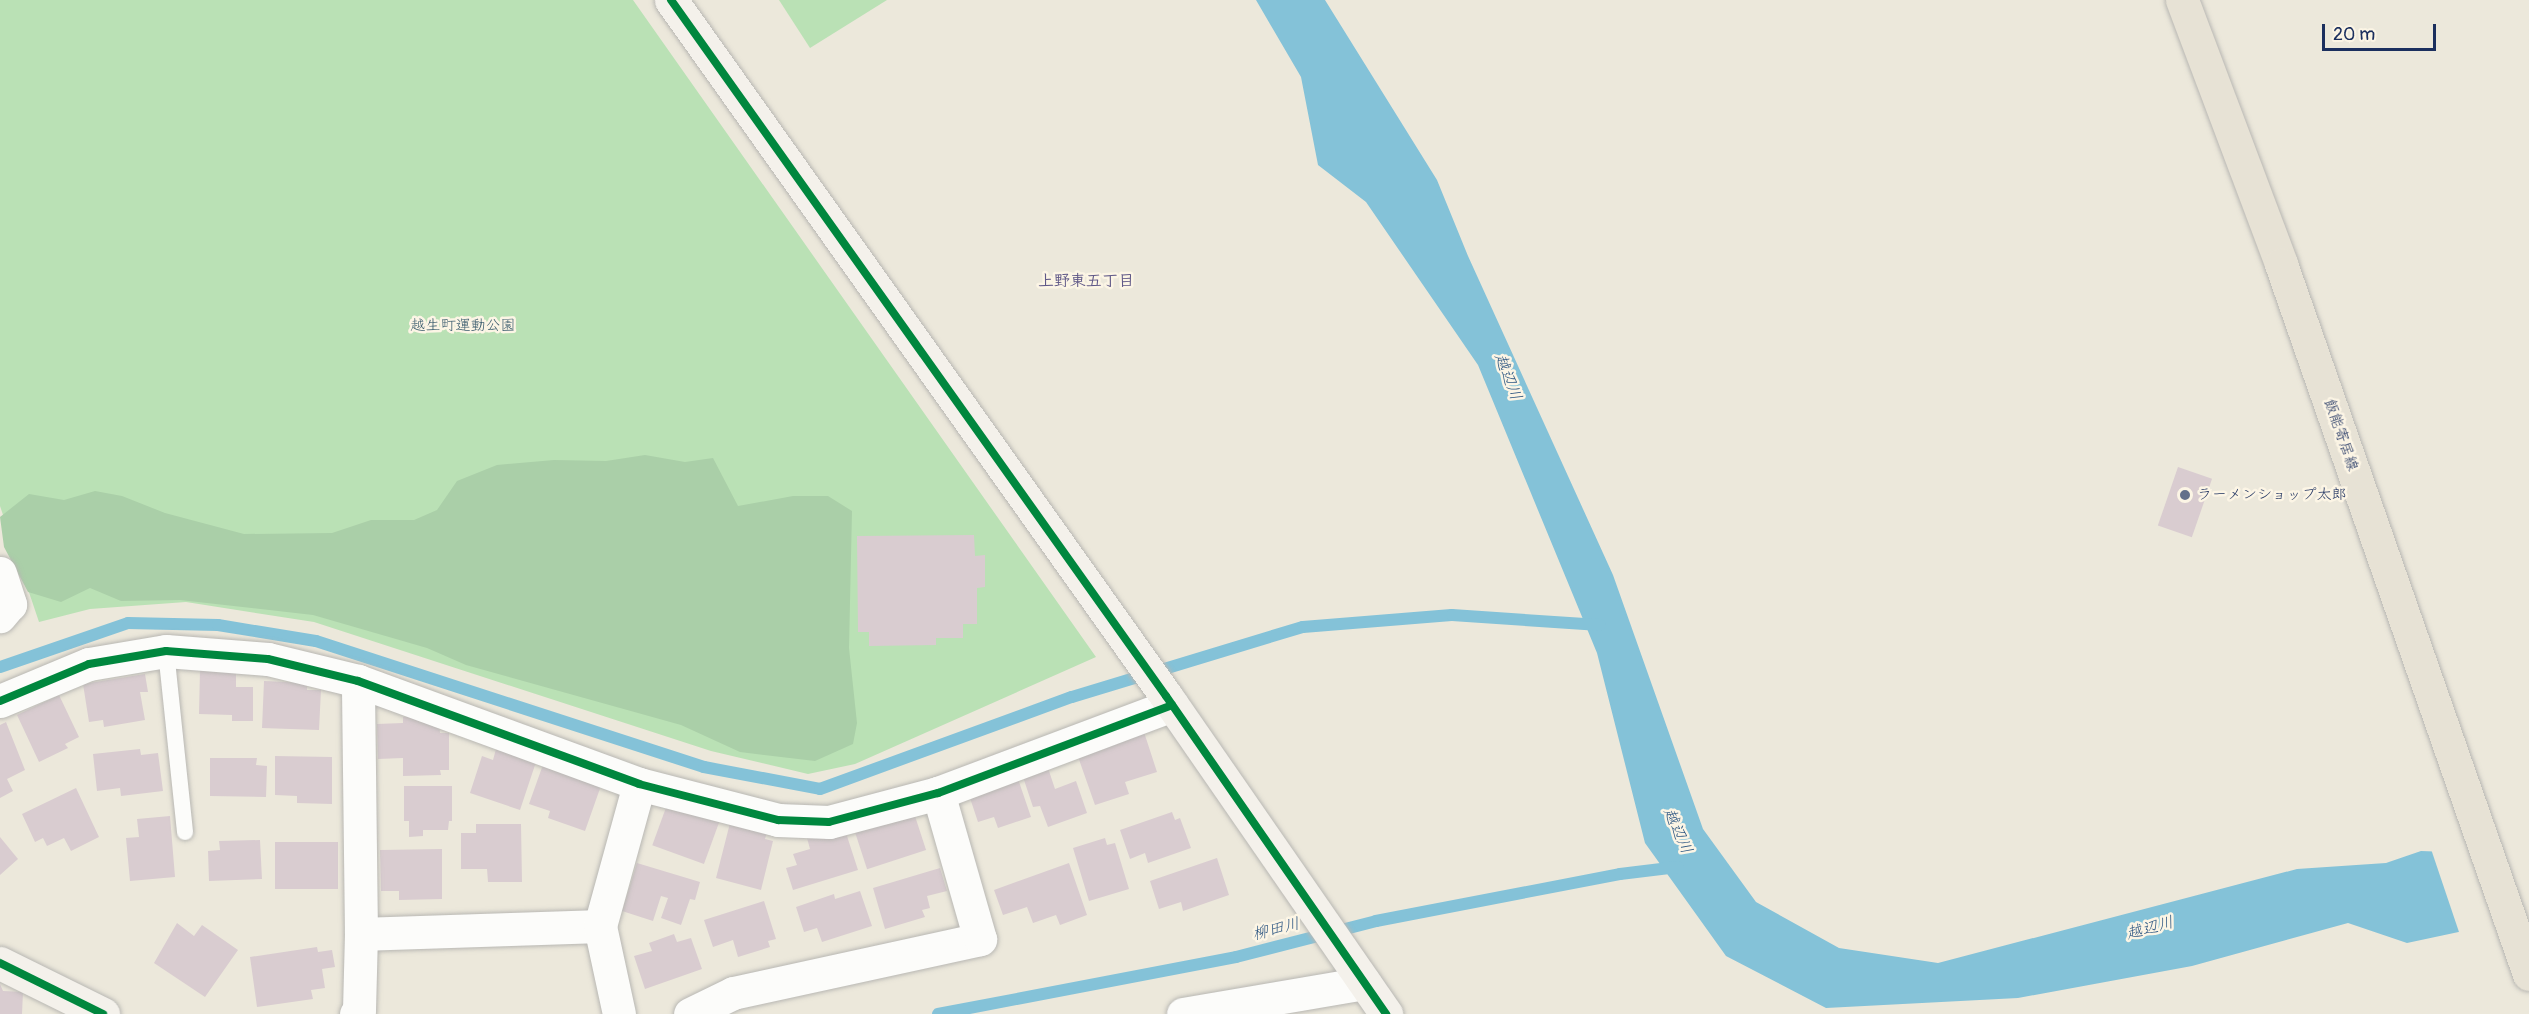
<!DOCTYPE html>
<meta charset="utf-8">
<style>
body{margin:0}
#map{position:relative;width:2529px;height:1014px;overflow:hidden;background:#ece8db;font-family:Pangolin,"Klee One",sans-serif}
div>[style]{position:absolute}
.green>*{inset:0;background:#bae1b5}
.forest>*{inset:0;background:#aacfa8}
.water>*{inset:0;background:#84c2d8}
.pier>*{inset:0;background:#ece8db}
.stream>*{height:12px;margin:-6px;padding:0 6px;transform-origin:6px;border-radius:6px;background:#84c2d8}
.building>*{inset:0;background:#d9ccd0;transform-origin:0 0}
.roads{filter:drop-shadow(0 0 2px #b8b7b3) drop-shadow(0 0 2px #b8b7b3)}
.lane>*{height:16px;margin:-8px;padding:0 8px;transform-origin:8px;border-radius:8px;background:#fcfcfa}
.street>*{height:33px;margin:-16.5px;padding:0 16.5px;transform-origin:16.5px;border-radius:16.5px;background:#fcfcfa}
.secondary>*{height:33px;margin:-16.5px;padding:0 16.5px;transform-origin:16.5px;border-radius:16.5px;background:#f4f1eb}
.primary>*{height:33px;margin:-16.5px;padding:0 16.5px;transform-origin:16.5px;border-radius:16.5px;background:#e7e2d5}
.cycleway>*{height:8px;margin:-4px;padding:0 4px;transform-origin:4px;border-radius:4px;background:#00873e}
.dots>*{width:16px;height:16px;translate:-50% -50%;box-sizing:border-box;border:3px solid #fcf5e5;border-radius:50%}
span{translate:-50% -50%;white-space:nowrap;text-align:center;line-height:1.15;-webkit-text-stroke:5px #fcf5e5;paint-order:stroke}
.park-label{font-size:15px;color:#385a6c}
.street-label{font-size:15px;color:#1b2f5e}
.poi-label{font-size:15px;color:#1b2f5e}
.left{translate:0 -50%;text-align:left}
.neighbourhood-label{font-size:16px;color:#5f5887;font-weight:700}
.water-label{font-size:16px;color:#2d5682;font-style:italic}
.scale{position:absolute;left:2322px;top:24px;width:114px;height:27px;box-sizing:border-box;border:3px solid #1b2f5e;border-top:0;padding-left:8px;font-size:18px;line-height:21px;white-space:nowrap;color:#1b2f5e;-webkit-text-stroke:4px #fcf5e5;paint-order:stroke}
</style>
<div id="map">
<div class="green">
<div style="clip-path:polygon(0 0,633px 0,1096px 657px,855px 764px,808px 774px,711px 751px,314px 622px,186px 602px,90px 609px,39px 622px,0 506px)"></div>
<div style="clip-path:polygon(779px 0,887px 0,810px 48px)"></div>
</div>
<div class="forest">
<div style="clip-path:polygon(645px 455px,685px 462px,713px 458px,738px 506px,793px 496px,828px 496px,852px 511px,849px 648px,857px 723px,853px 744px,815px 761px,740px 752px,681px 725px,466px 665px,427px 648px,313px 615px,180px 600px,121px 601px,90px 588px,61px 602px,28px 592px,4px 547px,0 517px,29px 494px,64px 500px,95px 491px,122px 496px,165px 513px,244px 534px,332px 533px,371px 520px,414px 520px,437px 510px,457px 481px,497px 465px,554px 460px,606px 461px)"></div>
</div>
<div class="water">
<div style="clip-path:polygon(1256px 0,1325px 0,1437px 180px,1468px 256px,1613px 575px,1703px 829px,1756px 902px,1839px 948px,1938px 963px,2297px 869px,2386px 863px,2421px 851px,2529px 855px,2529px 917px,2407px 943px,2348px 923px,2192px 966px,2018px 998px,1826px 1008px,1726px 956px,1645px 843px,1597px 653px,1478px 365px,1366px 202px,1318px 165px,1301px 77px)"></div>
</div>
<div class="pier">
<div style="clip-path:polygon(2431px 849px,2529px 852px,2529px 920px,2460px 935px)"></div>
</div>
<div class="stream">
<div style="left:0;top:667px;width:135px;rotate:-19deg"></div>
<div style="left:128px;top:623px;width:90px;rotate:1.3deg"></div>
<div style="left:218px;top:625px;width:99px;rotate:9.3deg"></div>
<div style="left:316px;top:641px;width:408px;rotate:18deg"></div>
<div style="left:704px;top:767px;width:118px;rotate:10.7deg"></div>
<div style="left:820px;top:789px;width:268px;rotate:-20.1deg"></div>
<div style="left:1072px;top:697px;width:241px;rotate:-16.9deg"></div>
<div style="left:1303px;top:627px;width:149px;rotate:-4.6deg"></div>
<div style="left:1452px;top:615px;width:148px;rotate:3.9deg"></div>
<div style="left:938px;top:1014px;width:303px;rotate:-10.8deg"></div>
<div style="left:1236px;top:957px;width:145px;rotate:-14.4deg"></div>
<div style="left:1376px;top:921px;width:248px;rotate:-10.9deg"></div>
<div style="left:1620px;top:874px;width:58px;rotate:-6.9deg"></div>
</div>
<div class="building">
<div style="left:2178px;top:467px;width:36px;height:62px;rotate:19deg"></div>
<div style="clip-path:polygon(974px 535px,975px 556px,985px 555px,985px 587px,977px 588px,977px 624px,963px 624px,963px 638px,936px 638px,936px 645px,869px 646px,869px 632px,858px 632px,857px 536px)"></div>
<div style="clip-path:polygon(200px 670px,236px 671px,236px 687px,253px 687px,253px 721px,232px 721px,232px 715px,199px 714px)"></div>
<div style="clip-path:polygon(145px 674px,148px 692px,140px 692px,145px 720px,104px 727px,103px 720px,89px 722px,83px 684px)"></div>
<div style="clip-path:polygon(264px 681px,307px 683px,307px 690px,321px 690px,319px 730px,262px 728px)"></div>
<div style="clip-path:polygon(59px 695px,79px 737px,65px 744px,68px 748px,39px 762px,17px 715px)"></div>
<div style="clip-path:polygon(419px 716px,419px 722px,439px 722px,440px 733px,449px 733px,449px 770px,440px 770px,441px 775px,403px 776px,403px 758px,378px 759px,377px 724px,403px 723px,403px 717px)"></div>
<div style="clip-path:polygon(6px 722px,25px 770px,7px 779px,13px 791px,0 798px,0 725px)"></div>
<div style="clip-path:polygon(1143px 729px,1157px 772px,1125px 782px,1129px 794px,1095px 805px,1076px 751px)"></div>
<div style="clip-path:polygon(140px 749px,141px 755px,158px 753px,163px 791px,121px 796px,120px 788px,97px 791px,93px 754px)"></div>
<div style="clip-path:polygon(496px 749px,536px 762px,520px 810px,470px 793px,482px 756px,493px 760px)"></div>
<div style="clip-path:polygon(275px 756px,332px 757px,332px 804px,297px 803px,297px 796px,275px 795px)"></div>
<div style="clip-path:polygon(210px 758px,257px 758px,256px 765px,267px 766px,266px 797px,210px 796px)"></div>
<div style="clip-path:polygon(545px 759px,603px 780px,585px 831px,548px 818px,550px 811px,529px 804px)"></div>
<div style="clip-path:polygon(1048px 768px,1055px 789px,1076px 781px,1087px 813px,1048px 827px,1040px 806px,1033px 807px,1023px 777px)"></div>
<div style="clip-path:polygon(1017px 776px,1031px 817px,998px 828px,994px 817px,978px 822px,968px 792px)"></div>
<div style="clip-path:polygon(404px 786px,452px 786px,452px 821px,449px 821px,448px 830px,423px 830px,423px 836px,409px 837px,409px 821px,404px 821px)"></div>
<div style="clip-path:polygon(76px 788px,99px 837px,71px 851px,64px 838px,47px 846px,43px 838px,35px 842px,22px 814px)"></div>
<div style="left:668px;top:802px;width:55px;height:46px;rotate:20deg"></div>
<div style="clip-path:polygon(1172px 812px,1175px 820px,1180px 818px,1191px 848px,1148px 863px,1145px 853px,1130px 859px,1120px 830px)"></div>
<div style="left:914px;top:813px;width:39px;height:62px;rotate:72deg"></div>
<div style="clip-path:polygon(170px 816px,175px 877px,130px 881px,126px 838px,139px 837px,137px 819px)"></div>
<div style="clip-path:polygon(730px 823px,767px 832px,765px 839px,773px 841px,761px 890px,716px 878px)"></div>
<div style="clip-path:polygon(476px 824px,521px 824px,522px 882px,488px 882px,487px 869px,461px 869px,461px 833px,476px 833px)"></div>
<div style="clip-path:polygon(829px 831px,846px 833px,858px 870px,793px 890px,786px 868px,797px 865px,793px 854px,810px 849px,807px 838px)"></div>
<div style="clip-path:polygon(0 837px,18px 859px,0 875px)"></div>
<div style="clip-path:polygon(1105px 838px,1107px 845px,1115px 843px,1129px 889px,1089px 901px,1073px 848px)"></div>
<div style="clip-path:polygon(260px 840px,262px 879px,209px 881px,208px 851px,220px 850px,219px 841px)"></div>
<div style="left:338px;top:842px;width:47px;height:63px;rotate:90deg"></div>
<div style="clip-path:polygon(442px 849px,442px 899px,399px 900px,399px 891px,381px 891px,380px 850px)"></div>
<div style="clip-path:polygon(1217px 858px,1229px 895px,1183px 911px,1181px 902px,1159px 909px,1150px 881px)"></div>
<div style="clip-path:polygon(637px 863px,700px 882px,695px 900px,690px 899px,681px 925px,661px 918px,668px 898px,661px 896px,653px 921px,622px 911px)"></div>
<div style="clip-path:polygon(1069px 863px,1087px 915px,1060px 925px,1056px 915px,1033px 923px,1027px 907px,1003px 915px,994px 890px)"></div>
<div style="clip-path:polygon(940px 868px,947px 891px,927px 896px,930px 908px,922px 910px,925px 917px,885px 929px,873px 888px)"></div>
<div style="clip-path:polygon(860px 891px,872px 926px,822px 942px,817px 928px,804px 932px,796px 907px,834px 894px,835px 899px)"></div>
<div style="clip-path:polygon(764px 901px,776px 939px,768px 941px,770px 947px,738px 957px,733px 940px,713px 947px,704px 920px)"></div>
<div style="clip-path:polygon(177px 923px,194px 936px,202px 925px,238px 950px,205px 997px,154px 963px)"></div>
<div style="clip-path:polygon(674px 934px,677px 942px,691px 938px,702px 969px,645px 989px,634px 956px,652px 951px,649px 943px)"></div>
<div style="clip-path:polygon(317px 947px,318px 952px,332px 950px,335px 967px,322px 969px,325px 988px,311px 990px,313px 999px,257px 1007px,250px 957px)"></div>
<div style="clip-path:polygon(0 984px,3px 991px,23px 992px,22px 1014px,0 1014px)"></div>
</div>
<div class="roads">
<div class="lane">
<div style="left:166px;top:651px;width:182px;rotate:84deg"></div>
</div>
<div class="street">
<div style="left:0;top:573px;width:33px;rotate:72deg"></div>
<div style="left:10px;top:604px;width:16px;rotate:130deg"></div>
<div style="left:0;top:701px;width:96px;rotate:-22.6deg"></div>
<div style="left:89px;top:664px;width:78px;rotate:-9.6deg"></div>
<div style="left:166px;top:651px;width:102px;rotate:4.5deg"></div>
<div style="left:268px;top:659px;width:93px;rotate:13.7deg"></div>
<div style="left:358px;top:681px;width:299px;rotate:20.1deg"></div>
<div style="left:639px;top:784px;width:144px;rotate:14.5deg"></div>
<div style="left:778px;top:820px;width:51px;rotate:2.2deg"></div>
<div style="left:829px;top:822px;width:113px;rotate:-14.9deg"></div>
<div style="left:938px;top:793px;width:250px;rotate:-20.6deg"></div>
<div style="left:361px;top:934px;width:239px;rotate:-1.9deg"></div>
<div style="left:356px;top:1014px;width:5px;rotate:-53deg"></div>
<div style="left:359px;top:1010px;width:76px;rotate:-88.5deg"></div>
<div style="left:361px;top:934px;width:253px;rotate:-90.7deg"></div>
<div style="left:619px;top:1014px;width:90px;rotate:-102.2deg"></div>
<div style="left:600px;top:926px;width:147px;rotate:-74.6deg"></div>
<div style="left:690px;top:1014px;width:48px;rotate:-26deg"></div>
<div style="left:733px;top:993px;width:253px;rotate:-12.3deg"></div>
<div style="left:980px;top:939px;width:152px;rotate:-106deg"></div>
<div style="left:1183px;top:1014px;width:184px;rotate:-9.7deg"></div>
</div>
<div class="secondary">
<div style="left:671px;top:0;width:854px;rotate:54.58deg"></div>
<div style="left:1166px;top:696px;width:387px;rotate:55.3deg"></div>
<div style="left:0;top:963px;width:115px;rotate:26.3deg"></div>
</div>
<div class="primary">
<div style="left:2182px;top:0;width:282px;rotate:69.4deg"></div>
<div style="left:2281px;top:264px;width:752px;rotate:70.75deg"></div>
</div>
</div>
<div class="cycleway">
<div style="left:671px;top:0;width:854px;rotate:54.58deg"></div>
<div style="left:1166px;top:696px;width:387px;rotate:55.3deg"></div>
<div style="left:0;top:701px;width:96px;rotate:-22.6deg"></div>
<div style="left:89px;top:664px;width:78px;rotate:-9.6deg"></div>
<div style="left:166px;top:651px;width:102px;rotate:4.5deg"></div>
<div style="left:268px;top:659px;width:93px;rotate:13.7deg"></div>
<div style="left:358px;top:681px;width:299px;rotate:20.1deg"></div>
<div style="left:639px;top:784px;width:144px;rotate:14.5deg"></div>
<div style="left:778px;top:820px;width:51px;rotate:2.2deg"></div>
<div style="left:829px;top:822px;width:113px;rotate:-14.9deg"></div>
<div style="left:938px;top:793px;width:250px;rotate:-20.6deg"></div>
<div style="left:0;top:963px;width:115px;rotate:26.3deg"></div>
</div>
<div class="dots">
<div style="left:2185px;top:495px;background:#64708a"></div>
</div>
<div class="park-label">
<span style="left:463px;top:326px">越生町運動公園</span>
</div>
<div class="street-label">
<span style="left:2341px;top:435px;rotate:71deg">飯能寄居線</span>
</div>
<div class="poi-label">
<span class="left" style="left:2197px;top:495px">ラーメンショップ太郎</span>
</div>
<div class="neighbourhood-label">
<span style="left:1086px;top:281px">上野東五丁目</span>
</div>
<div class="water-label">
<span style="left:1508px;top:377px;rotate:69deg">越辺川</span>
<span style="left:1678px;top:831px;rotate:66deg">越辺川</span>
<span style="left:2150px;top:928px;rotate:-15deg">越辺川</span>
<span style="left:1276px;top:929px;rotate:-14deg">柳田川</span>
</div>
<div class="scale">20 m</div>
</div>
